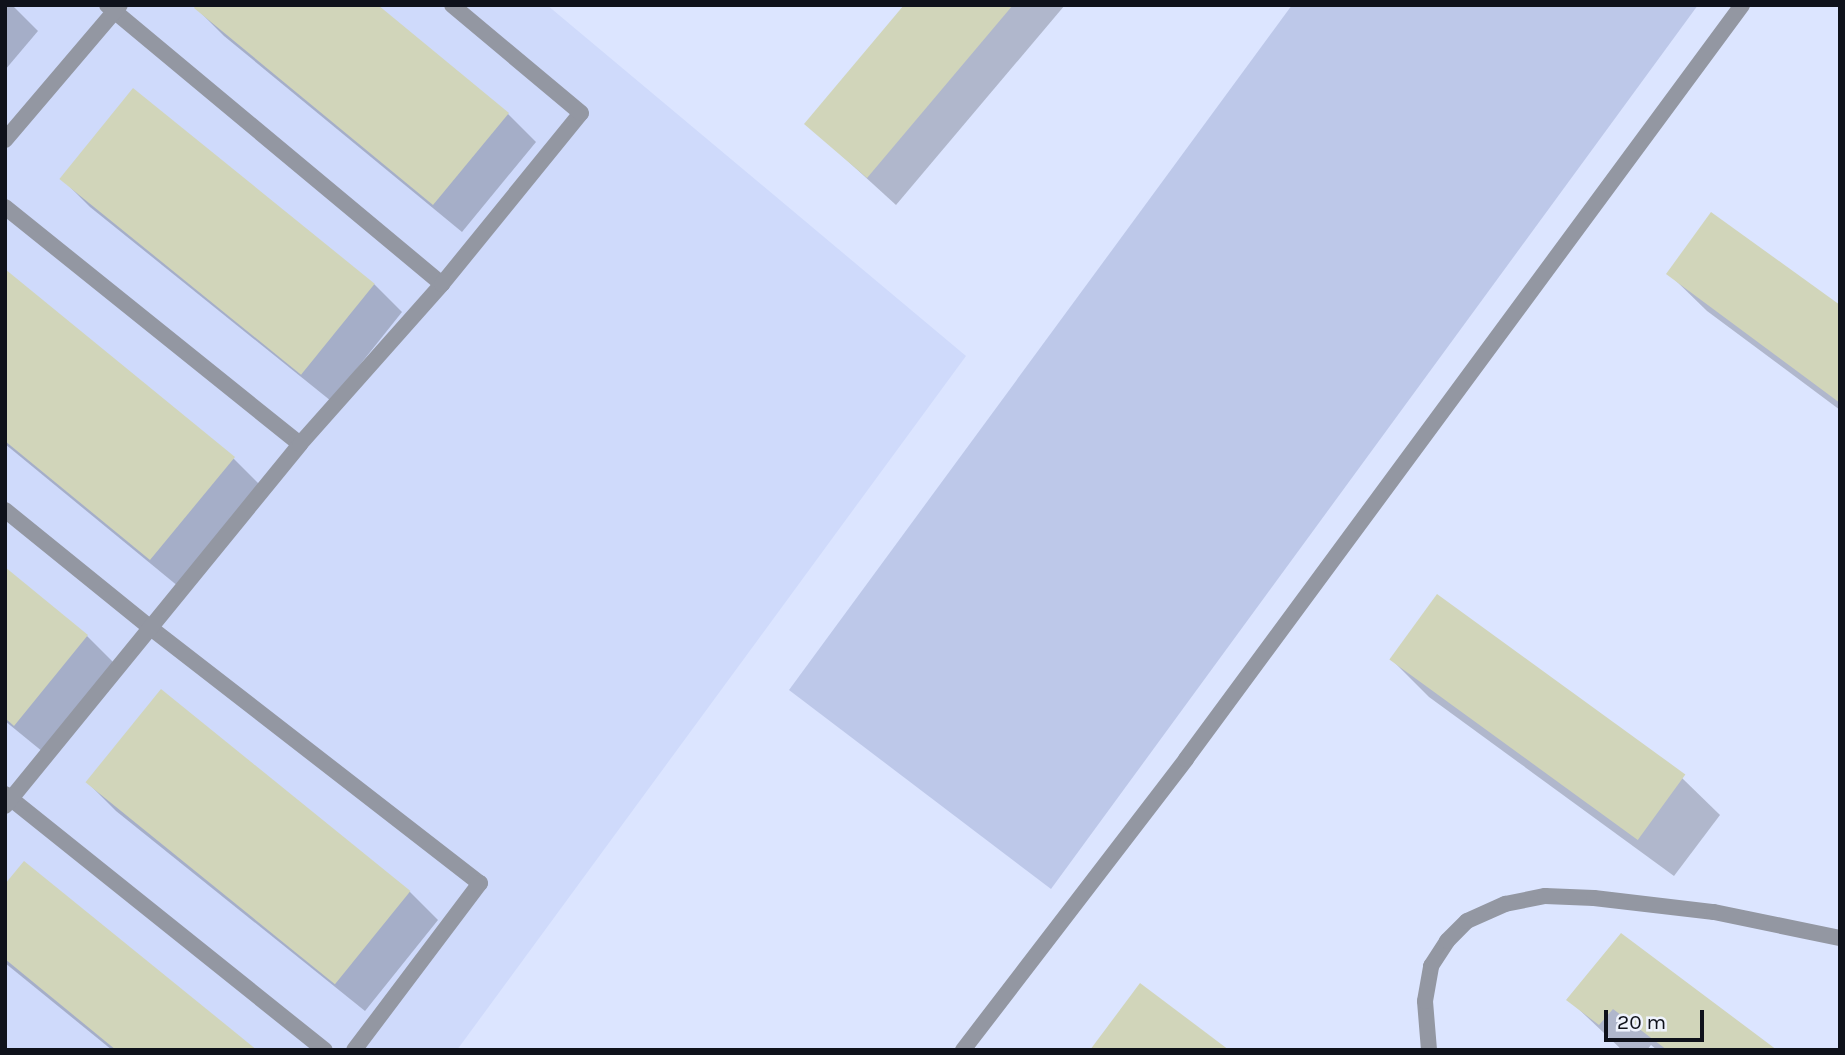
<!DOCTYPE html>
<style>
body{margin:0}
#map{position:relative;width:1845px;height:1055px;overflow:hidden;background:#dce5ff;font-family:Karla,sans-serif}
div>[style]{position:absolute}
.built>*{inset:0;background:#cfdafb}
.green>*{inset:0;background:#bdc8e9}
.shadow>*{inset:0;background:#0003}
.building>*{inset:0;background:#d1d5ba;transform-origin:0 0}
.service>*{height:16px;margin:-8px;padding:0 8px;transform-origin:8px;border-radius:8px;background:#9397a2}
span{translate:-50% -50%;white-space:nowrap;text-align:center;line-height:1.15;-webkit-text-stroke:6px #eff3fd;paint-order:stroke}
.frame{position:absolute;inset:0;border:7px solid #0f121b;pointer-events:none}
.scale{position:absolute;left:1604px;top:1010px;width:100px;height:32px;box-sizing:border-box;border:4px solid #0f121b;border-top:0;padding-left:9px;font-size:21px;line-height:24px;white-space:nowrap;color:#0f121b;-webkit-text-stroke:5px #eff3fd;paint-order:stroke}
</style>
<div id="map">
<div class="built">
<div style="clip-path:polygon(5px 5px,547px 5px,966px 356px,457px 1050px,5px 1050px)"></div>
</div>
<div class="green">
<div style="clip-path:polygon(1292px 5px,1698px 5px,1051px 889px,789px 690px)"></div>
</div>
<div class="shadow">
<div style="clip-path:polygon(5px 5px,12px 5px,38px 31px,5px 70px)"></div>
<div style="clip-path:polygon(906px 5px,1065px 5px,896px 205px,806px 123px)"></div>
<div style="clip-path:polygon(196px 8px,508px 114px,536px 142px,462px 232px,224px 36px)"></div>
<div style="clip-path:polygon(62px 179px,374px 284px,402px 312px,331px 401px,90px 207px)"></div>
<div style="clip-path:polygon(5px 271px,234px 459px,262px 487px,179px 587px,5px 444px)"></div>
<div style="clip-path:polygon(1669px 274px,1840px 307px,1840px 410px,1707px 311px)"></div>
<div style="clip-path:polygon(5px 569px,87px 636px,115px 664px,43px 752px,5px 721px)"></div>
<div style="clip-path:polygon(1391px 659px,1682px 778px,1720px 815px,1674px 876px,1429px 697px)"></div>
<div style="clip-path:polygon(161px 692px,410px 892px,438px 920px,365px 1011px,116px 811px,88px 783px)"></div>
<div style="clip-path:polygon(5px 887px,254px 1050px,112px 1050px,5px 963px)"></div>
<div style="clip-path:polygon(1621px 935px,1774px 1050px,1657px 1050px,1651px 1045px,1647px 1050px,1622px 1050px,1569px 1000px)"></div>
</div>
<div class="building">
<div style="clip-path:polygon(196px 5px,378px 5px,509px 113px,433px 205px,194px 8px)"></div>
<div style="clip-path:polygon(904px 5px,1013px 5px,867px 178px,804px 124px)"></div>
<div style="left:133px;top:88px;width:311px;height:117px;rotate:39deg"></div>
<div style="clip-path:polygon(1711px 212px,1840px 305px,1840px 403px,1666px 274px)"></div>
<div style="clip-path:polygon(5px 269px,235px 457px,150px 560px,5px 441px)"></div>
<div style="clip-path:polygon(5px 567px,88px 635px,14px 726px,5px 718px)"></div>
<div style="left:1437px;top:594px;width:307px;height:81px;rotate:36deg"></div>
<div style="left:161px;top:689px;width:321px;height:120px;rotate:39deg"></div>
<div style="clip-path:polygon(24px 861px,257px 1050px,116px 1050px,5px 959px,5px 884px)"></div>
<div style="clip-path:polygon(1621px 933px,1777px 1050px,1667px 1050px,1613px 1009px,1599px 1025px,1566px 1000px)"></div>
<div style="clip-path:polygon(1140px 983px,1229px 1050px,1090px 1050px)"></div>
</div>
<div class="service">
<div style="left:107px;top:5px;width:436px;rotate:39.8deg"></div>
<div style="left:5px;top:140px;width:177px;rotate:-49.6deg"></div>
<div style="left:5px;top:207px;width:378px;rotate:38.8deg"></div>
<div style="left:5px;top:510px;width:189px;rotate:39deg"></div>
<div style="left:152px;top:629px;width:415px;rotate:37.8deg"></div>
<div style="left:480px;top:883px;width:209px;rotate:127deg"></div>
<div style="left:5px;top:794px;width:410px;rotate:38.7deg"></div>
<div style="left:5px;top:806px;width:467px;rotate:-50.8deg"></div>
<div style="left:300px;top:444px;width:214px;rotate:-48.4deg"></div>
<div style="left:442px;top:284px;width:220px;rotate:-50.9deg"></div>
<div style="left:581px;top:113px;width:168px;rotate:-140.1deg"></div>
<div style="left:963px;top:1050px;width:367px;rotate:-52.5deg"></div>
<div style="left:1186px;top:759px;width:937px;rotate:-53.59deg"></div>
<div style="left:1429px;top:1050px;width:49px;rotate:-94.7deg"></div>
<div style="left:1425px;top:1001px;width:36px;rotate:-80deg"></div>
<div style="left:1431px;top:966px;width:30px;rotate:-57deg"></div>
<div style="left:1447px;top:941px;width:28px;rotate:-45deg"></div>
<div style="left:1467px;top:921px;width:42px;rotate:-24.1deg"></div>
<div style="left:1505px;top:904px;width:41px;rotate:-11.3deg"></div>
<div style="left:1545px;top:896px;width:49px;rotate:2.3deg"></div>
<div style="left:1594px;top:898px;width:121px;rotate:6.7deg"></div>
<div style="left:1714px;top:912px;width:129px;rotate:11.7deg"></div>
</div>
<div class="frame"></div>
<div class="scale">20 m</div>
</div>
